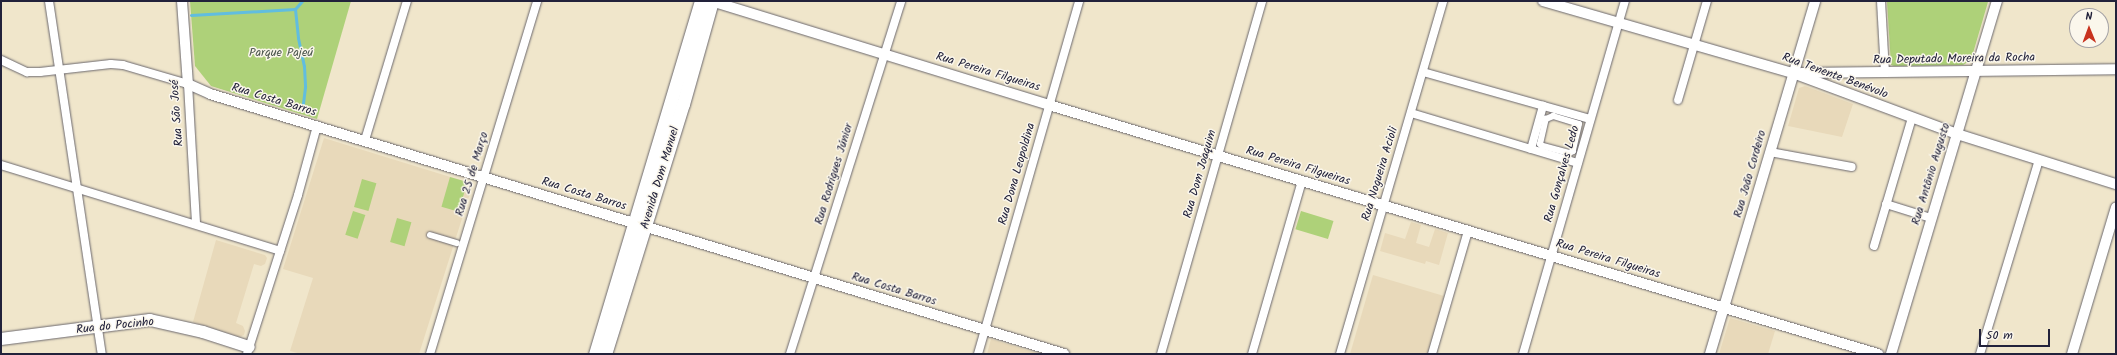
<!DOCTYPE html>
<meta charset="utf-8">
<style>
body{margin:0}
#map{position:relative;width:2117px;height:355px;overflow:hidden;background:#f0e6cb;font-family:Kalam,sans-serif}
div>[style]{position:absolute}
.built>*{inset:0;background:#e8d9ba}
.green>*{inset:0;background:#aed179;transform-origin:0 0}
.stream>*{height:3px;margin:-1.5px;padding:0 1.5px;transform-origin:1.5px;border-radius:1.5px;background:#61bddf}
.roads{filter:drop-shadow(0 0 1px #6a676d) drop-shadow(0 0 1px #6a676d)}
.pedestrian>*{height:6px;margin:-3px;padding:0 3px;transform-origin:3px;border-radius:3px;background:#fff}
.minor>*{height:8px;margin:-4px;padding:0 4px;transform-origin:4px;border-radius:4px;background:#fff}
.tertiary>*{height:10px;margin:-5px;padding:0 5px;transform-origin:5px;border-radius:5px;background:#fff}
.secondary>*{height:12px;margin:-6px;padding:0 6px;transform-origin:6px;border-radius:6px;background:#fff}
.primary>*{height:13px;margin:-6.5px;padding:0 6.5px;transform-origin:6.5px;border-radius:6.5px;background:#fff}
span{translate:-50% -50%;white-space:nowrap;text-align:center;line-height:1.15;-webkit-text-stroke:3px #fbf7ec;paint-order:stroke}
.park-label{font-size:12px;color:#4c574e}
.street-label{font-size:12px;color:#22223b}
.frame{position:absolute;inset:0;border:2px solid #22223b;pointer-events:none}
.north{position:absolute;left:2069px;top:8px;width:40px;height:40px;box-sizing:border-box;background:#fbf7ec;border:1px solid #a4a2a5;border-radius:50%;rotate:359deg;font-size:11px;font-weight:700;line-height:16px;text-align:center;color:#22223b}
.north::after{content:'';display:block;margin:auto;width:14px;height:18px;background:#c8321e;clip-path:polygon(50% 0,100% 100%,50% 72%,0 100%)}
.scale{position:absolute;left:1979px;top:329px;width:71px;height:18px;box-sizing:border-box;border:2px solid #22223b;border-top:0;padding-left:5px;font-size:12px;line-height:14px;white-space:nowrap;color:#22223b;-webkit-text-stroke:3px #fbf7ec;paint-order:stroke}
</style>
<div id="map">
<div class="built">
<div style="clip-path:polygon(1805px 86px,1853px 104px,1842px 137px,1788px 126px,1799px 88px)"></div>
<div style="clip-path:polygon(324px 138px,473px 184px,419px 354px,301px 354px,290px 351px,313px 278px,283px 269px)"></div>
<div style="clip-path:polygon(1411px 222px,1421px 225px,1416px 243px,1429px 247px,1435px 229px,1448px 233px,1439px 265px,1426px 261px,1425px 264px,1380px 251px,1385px 233px,1405px 239px)"></div>
<div style="clip-path:polygon(216px 240px,265px 255px,267px 258px,265px 264px,261px 266px,254px 264px,236px 323px,243px 326px,245px 331px,244px 335px,239px 337px,193px 322px)"></div>
<div style="clip-path:polygon(1373px 275px,1444px 296px,1428px 354px,1350px 354px)"></div>
<div style="clip-path:polygon(1730px 318px,1775px 331px,1768px 354px,1719px 354px)"></div>
<div style="clip-path:polygon(991px 339px,1040px 354px,987px 354px)"></div>
</div>
<div class="green">
<div style="clip-path:polygon(190px 1px,351px 1px,317px 119px,211px 86px,195px 66px)"></div>
<div style="clip-path:polygon(1887px 1px,1988px 2px,1971px 60px,1963px 65px,1894px 66px,1891px 65px)"></div>
<div style="left:450px;top:177px;width:18px;height:31px;rotate:16deg"></div>
<div style="left:362px;top:179px;width:15px;height:29px;rotate:16deg"></div>
<div style="left:353px;top:211px;width:13px;height:25px;rotate:18deg"></div>
<div style="left:1301px;top:211px;width:34px;height:19px;rotate:17deg"></div>
<div style="left:397px;top:218px;width:15px;height:25px;rotate:16deg"></div>
</div>
<div class="stream">
<div style="left:295px;top:9px;width:29px;rotate:84deg"></div>
<div style="left:298px;top:38px;width:29px;rotate:78deg"></div>
<div style="left:304px;top:66px;width:21px;rotate:87deg"></div>
<div style="left:305px;top:87px;width:23px;rotate:97deg"></div>
<div style="left:191px;top:15px;width:104px;rotate:-3.3deg"></div>
<div style="left:295px;top:9px;width:11px;rotate:-49deg"></div>
</div>
<div class="roads">
<div class="pedestrian">
<div style="left:1553px;top:116px;width:27px;rotate:17deg"></div>
<div style="left:1579px;top:124px;width:28px;rotate:103deg"></div>
<div style="left:1573px;top:151px;width:4px;rotate:153deg"></div>
<div style="left:1569px;top:153px;width:28px;rotate:-165deg"></div>
<div style="left:1542px;top:146px;width:3px;rotate:-135deg"></div>
<div style="left:1540px;top:144px;width:26px;rotate:-77deg"></div>
<div style="left:1546px;top:119px;width:8px;rotate:-23deg"></div>
<div style="left:430px;top:235px;width:28px;rotate:17deg"></div>
</div>
<div class="minor">
<div style="left:49px;top:1px;width:357px;rotate:81.5deg"></div>
<div style="left:1881px;top:1px;width:72px;rotate:86.8deg"></div>
<div style="left:1px;top:60px;width:29px;rotate:25deg"></div>
<div style="left:27px;top:72px;width:13px"></div>
<div style="left:40px;top:72px;width:71px;rotate:-6.4deg"></div>
<div style="left:111px;top:64px;width:12px;rotate:5deg"></div>
<div style="left:123px;top:65px;width:68px;rotate:16.3deg"></div>
<div style="left:188px;top:84px;width:140px;rotate:86.7deg"></div>
<div style="left:1423px;top:72px;width:173px;rotate:15.7deg"></div>
<div style="left:1678px;top:100px;width:103px;rotate:-73.7deg"></div>
<div style="left:1411px;top:113px;width:174px;rotate:16.7deg"></div>
<div style="left:365px;top:140px;width:145px;rotate:-73.2deg"></div>
<div style="left:1531px;top:149px;width:45px;rotate:-74.4deg"></div>
<div style="left:1770px;top:152px;width:83px;rotate:10.4deg"></div>
<div style="left:1px;top:165px;width:292px;rotate:17.1deg"></div>
<div style="left:1886px;top:204px;width:47px;rotate:17.3deg"></div>
<div style="left:1874px;top:246px;width:134px;rotate:-73.5deg"></div>
<div style="left:247px;top:354px;width:167px;rotate:-72.2deg"></div>
<div style="left:298px;top:195px;width:72px;rotate:-74.6deg"></div>
<div style="left:430px;top:354px;width:369px;rotate:-73.1deg"></div>
<div style="left:790px;top:354px;width:370px;rotate:-72.5deg"></div>
<div style="left:978px;top:354px;width:367px;rotate:-74deg"></div>
<div style="left:1161px;top:354px;width:367px;rotate:-74deg"></div>
<div style="left:1252px;top:354px;width:180px;rotate:-73.9deg"></div>
<div style="left:1340px;top:354px;width:368px;rotate:-73.7deg"></div>
<div style="left:1432px;top:354px;width:128px;rotate:-73.7deg"></div>
<div style="left:1523px;top:354px;width:367px;rotate:-73.9deg"></div>
<div style="left:1980px;top:354px;width:203px;rotate:-73.1deg"></div>
</div>
<div class="tertiary">
<div style="left:182px;top:1px;width:83px;rotate:85.9deg"></div>
<div style="left:188px;top:84px;width:24px;rotate:24deg"></div>
<div style="left:210px;top:94px;width:893px;rotate:16.93deg"></div>
<div style="left:711px;top:1px;width:354px;rotate:17.1deg"></div>
<div style="left:1049px;top:105px;width:866px;rotate:16.72deg"></div>
<div style="left:1543px;top:1px;width:260px;rotate:16.1deg"></div>
<div style="left:1793px;top:73px;width:175px;rotate:20.4deg"></div>
<div style="left:1957px;top:134px;width:167px;rotate:17.5deg"></div>
<div style="left:1801px;top:73px;width:315px;rotate:-0.7deg"></div>
<div style="left:1710px;top:354px;width:368px;rotate:-73.4deg"></div>
<div style="left:1891px;top:354px;width:369px;rotate:-73.3deg"></div>
<div style="left:2072px;top:354px;width:153px;rotate:-73.3deg"></div>
</div>
<div class="secondary">
<div style="left:1px;top:339px;width:150px;rotate:-7.3deg"></div>
<div style="left:150px;top:320px;width:54px;rotate:12.8deg"></div>
<div style="left:203px;top:332px;width:48px;rotate:18.1deg"></div>
</div>
<div class="primary">
<div style="left:595px;top:354px;width:369px;rotate:-73.3deg"></div>
<div style="left:605px;top:354px;width:262px;rotate:-72.7deg"></div>
<div style="left:683px;top:104px;width:107px;rotate:-74.3deg"></div>
</div>
</div>
<div class="park-label">
<span style="left:281px;top:53px">Parque Pajeú</span>
</div>
<div class="street-label">
<span style="left:1954px;top:59px;rotate:-1deg">Rua Deputado Moreira da Rocha</span>
<span style="left:988px;top:72px;rotate:17deg">Rua Pereira Filgueiras</span>
<span style="left:1835px;top:76px;rotate:20deg">Rua Tenente Benévolo</span>
<span style="left:274px;top:100px;rotate:17deg">Rua Costa Barros</span>
<span style="left:177px;top:113px;rotate:-94deg">Rua São José</span>
<span style="left:1298px;top:166px;rotate:17deg">Rua Pereira Filgueiras</span>
<span style="left:472px;top:174px;rotate:-73deg">Rua 25 de Março</span>
<span style="left:834px;top:174px;rotate:-73deg">Rua Rodrigues Júnior</span>
<span style="left:1017px;top:174px;rotate:-74deg">Rua Dona Leopoldina</span>
<span style="left:1200px;top:174px;rotate:-74deg">Rua Dom Joaquim</span>
<span style="left:1380px;top:174px;rotate:-73deg">Rua Nogueira Acioli</span>
<span style="left:1562px;top:174px;rotate:-74deg">Rua Gonçalves Ledo</span>
<span style="left:1750px;top:174px;rotate:-74deg">Rua João Cordeiro</span>
<span style="left:1931px;top:174px;rotate:-73deg">Rua Antônio Augusto</span>
<span style="left:660px;top:178px;rotate:-73deg">Avenida Dom Manuel</span>
<span style="left:584px;top:194px;rotate:17deg">Rua Costa Barros</span>
<span style="left:1608px;top:259px;rotate:17deg">Rua Pereira Filgueiras</span>
<span style="left:894px;top:289px;rotate:17deg">Rua Costa Barros</span>
<span style="left:115px;top:326px;rotate:-6deg">Rua do Pocinho</span>
</div>
<div class="frame"></div>
<div class="north">N</div>
<div class="scale">50 m</div>
</div>
